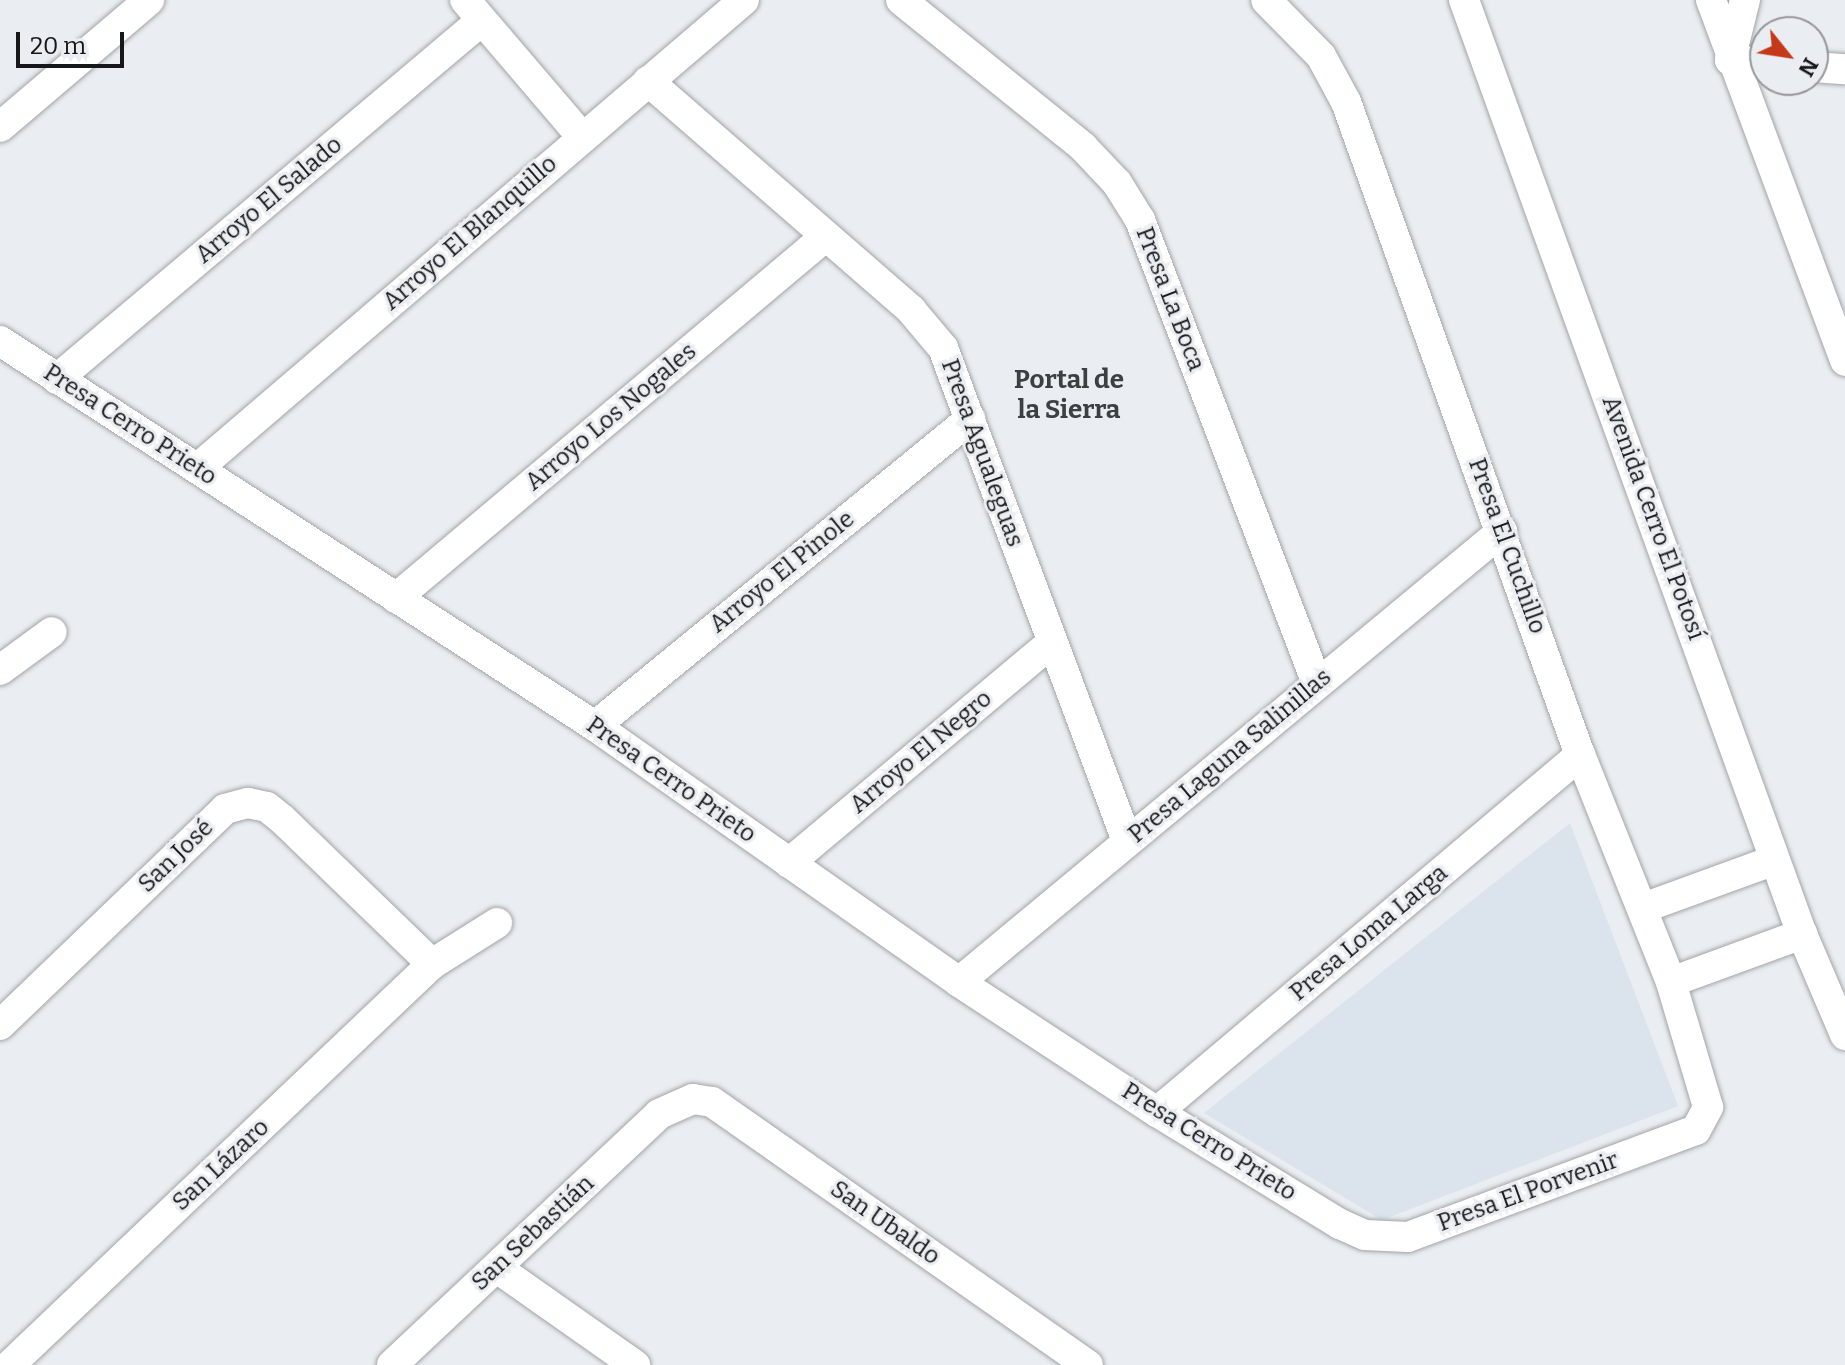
<!DOCTYPE html>
<meta charset="utf-8">
<style>
body{margin:0}
#map{position:relative;width:1845px;height:1365px;overflow:hidden;background:#eaedf1;font-family:Bitter,serif}
div>[style]{position:absolute}
.built>*{inset:0;background:#dbe3ed}
.roads{filter:drop-shadow(0 0 2px #a1a5a8) drop-shadow(0 0 2px #a1a5a8)}
.minor>*{height:30px;margin:-15px;padding:0 15px;transform-origin:15px;border-radius:15px;background:#fff}
span{translate:-50% -50%;white-space:nowrap;text-align:center;line-height:1.15;-webkit-text-stroke:6px #eaedf1;paint-order:stroke}
.street-label{font-size:24px;color:#161719}
.neighbourhood-label{font-size:26px;color:#3d4043;font-weight:700}
.north{position:absolute;left:1749px;top:16px;width:80px;height:80px;box-sizing:border-box;background:#eaedf1;border:2px solid #95979b;border-radius:50%;rotate:120deg;font-size:22px;font-weight:700;line-height:32px;text-align:center;color:#161719}
.north::after{content:'';display:block;margin:auto;width:28px;height:36px;background:#c3391a;clip-path:polygon(50% 0,100% 100%,50% 72%,0 100%)}
.scale{position:absolute;left:16px;top:32px;width:108px;height:36px;box-sizing:border-box;border:4px solid #161719;border-top:0;padding-left:10px;font-size:24px;line-height:28px;white-space:nowrap;color:#161719;-webkit-text-stroke:6px #eaedf1;paint-order:stroke}
</style>
<div id="map">
<div class="built">
<div style="clip-path:polygon(1570px 823px,1678px 1106px,1382px 1220px,1204px 1113px)"></div>
</div>
<div class="roads">
<div class="minor">
<div style="left:465px;top:0;width:179px;rotate:49.5deg"></div>
<div style="left:901px;top:0;width:234px;rotate:38.9deg"></div>
<div style="left:1083px;top:147px;width:50px;rotate:46.6deg"></div>
<div style="left:1117px;top:183px;width:44px;rotate:58.1deg"></div>
<div style="left:1140px;top:220px;width:496px;rotate:69.1deg"></div>
<div style="left:1464px;top:0;width:993px;rotate:70.11deg"></div>
<div style="left:1802px;top:934px;width:110px;rotate:66.9deg"></div>
<div style="left:1711px;top:0;width:385px;rotate:69.6deg"></div>
<div style="left:1730px;top:60px;width:62px;rotate:-76deg"></div>
<div style="left:1730px;top:60px;width:35px;rotate:5deg"></div>
<div style="left:1813px;top:67px;width:32px;rotate:4deg"></div>
<div style="left:648px;top:81px;width:349px;rotate:41deg"></div>
<div style="left:911px;top:310px;width:50px;rotate:49.9deg"></div>
<div style="left:943px;top:348px;width:526px;rotate:69.53deg"></div>
<div style="left:0;top:127px;width:196px;rotate:-40.4deg"></div>
<div style="left:0;top:341px;width:709px;rotate:32.91deg"></div>
<div style="left:595px;top:726px;width:445px;rotate:35.1deg"></div>
<div style="left:959px;top:982px;width:237px;rotate:33.3deg"></div>
<div style="left:1157px;top:1112px;width:215px;rotate:31.5deg"></div>
<div style="left:1340px;top:1224px;width:27px;rotate:24deg"></div>
<div style="left:1365px;top:1235px;width:43px;rotate:2.7deg"></div>
<div style="left:1408px;top:1237px;width:307px;rotate:-20.4deg"></div>
<div style="left:1696px;top:1130px;width:26px;rotate:-62deg"></div>
<div style="left:1708px;top:1107px;width:130px;rotate:-106.5deg"></div>
<div style="left:1671px;top:982px;width:245px;rotate:-111.8deg"></div>
<div style="left:1580px;top:755px;width:694px;rotate:-109.71deg"></div>
<div style="left:1346px;top:102px;width:52px;rotate:-118.5deg"></div>
<div style="left:1321px;top:56px;width:78px;rotate:-134.5deg"></div>
<div style="left:57px;top:379px;width:555px;rotate:-40.18deg"></div>
<div style="left:198px;top:468px;width:719px;rotate:-40.6deg"></div>
<div style="left:396px;top:598px;width:562px;rotate:-40.09deg"></div>
<div style="left:0;top:670px;width:64px;rotate:-36.2deg"></div>
<div style="left:595px;top:726px;width:485px;rotate:-39.3deg"></div>
<div style="left:789px;top:863px;width:344px;rotate:-40deg"></div>
<div style="left:1643px;top:908px;width:140px;rotate:-20deg"></div>
<div style="left:959px;top:982px;width:706px;rotate:-39.71deg"></div>
<div style="left:1671px;top:982px;width:140px;rotate:-20.1deg"></div>
<div style="left:0;top:1025px;width:312px;rotate:-43.8deg"></div>
<div style="left:225px;top:809px;width:24px;rotate:-15deg"></div>
<div style="left:248px;top:803px;width:19px;rotate:12deg"></div>
<div style="left:267px;top:807px;width:19px;rotate:39deg"></div>
<div style="left:282px;top:819px;width:209px;rotate:44deg"></div>
<div style="left:1157px;top:1112px;width:554px;rotate:-40.16deg"></div>
<div style="left:497px;top:1268px;width:169px;rotate:35.1deg"></div>
<div style="left:10px;top:1365px;width:582px;rotate:-43.54deg"></div>
<div style="left:432px;top:964px;width:77px;rotate:-32.2deg"></div>
<div style="left:392px;top:1365px;width:366px;rotate:-43.2deg"></div>
<div style="left:659px;top:1114px;width:37px;rotate:-24deg"></div>
<div style="left:693px;top:1099px;width:19px;rotate:9deg"></div>
<div style="left:712px;top:1102px;width:459px;rotate:35deg"></div>
</div>
</div>
<div class="street-label">
<span style="left:269px;top:200px;rotate:-40deg">Arroyo El Salado</span>
<span style="left:470px;top:233px;rotate:-41deg">Arroyo El Blanquillo</span>
<span style="left:1170px;top:299px;rotate:69deg">Presa La Boca</span>
<span style="left:611px;top:417px;rotate:-40deg">Arroyo Los Nogales</span>
<span style="left:130px;top:425px;rotate:33deg">Presa Cerro Prieto</span>
<span style="left:982px;top:453px;rotate:70deg">Presa Agualeguas</span>
<span style="left:1653px;top:518px;rotate:70deg">Avenida Cerro El Potosí</span>
<span style="left:1507px;top:546px;rotate:70deg">Presa El Cuchillo</span>
<span style="left:782px;top:572px;rotate:-39deg">Arroyo El Pinole</span>
<span style="left:921px;top:752px;rotate:-40deg">Arroyo El Negro</span>
<span style="left:1230px;top:756px;rotate:-40deg">Presa Laguna Salinillas</span>
<span style="left:671px;top:780px;rotate:35deg">Presa Cerro Prieto</span>
<span style="left:176px;top:856px;rotate:-44deg">San José</span>
<span style="left:1369px;top:933px;rotate:-40deg">Presa Loma Larga</span>
<span style="left:1209px;top:1142px;rotate:32deg">Presa Cerro Prieto</span>
<span style="left:221px;top:1165px;rotate:-43deg">San Lázaro</span>
<span style="left:1528px;top:1192px;rotate:-20deg">Presa El Porvenir</span>
<span style="left:885px;top:1223px;rotate:35deg">San Ubaldo</span>
<span style="left:533px;top:1233px;rotate:-43deg">San Sebastián</span>
</div>
<div class="neighbourhood-label">
<span style="left:1069px;top:395px">Portal de<br>la Sierra</span>
</div>
<div class="north">N</div>
<div class="scale">20 m</div>
</div>
